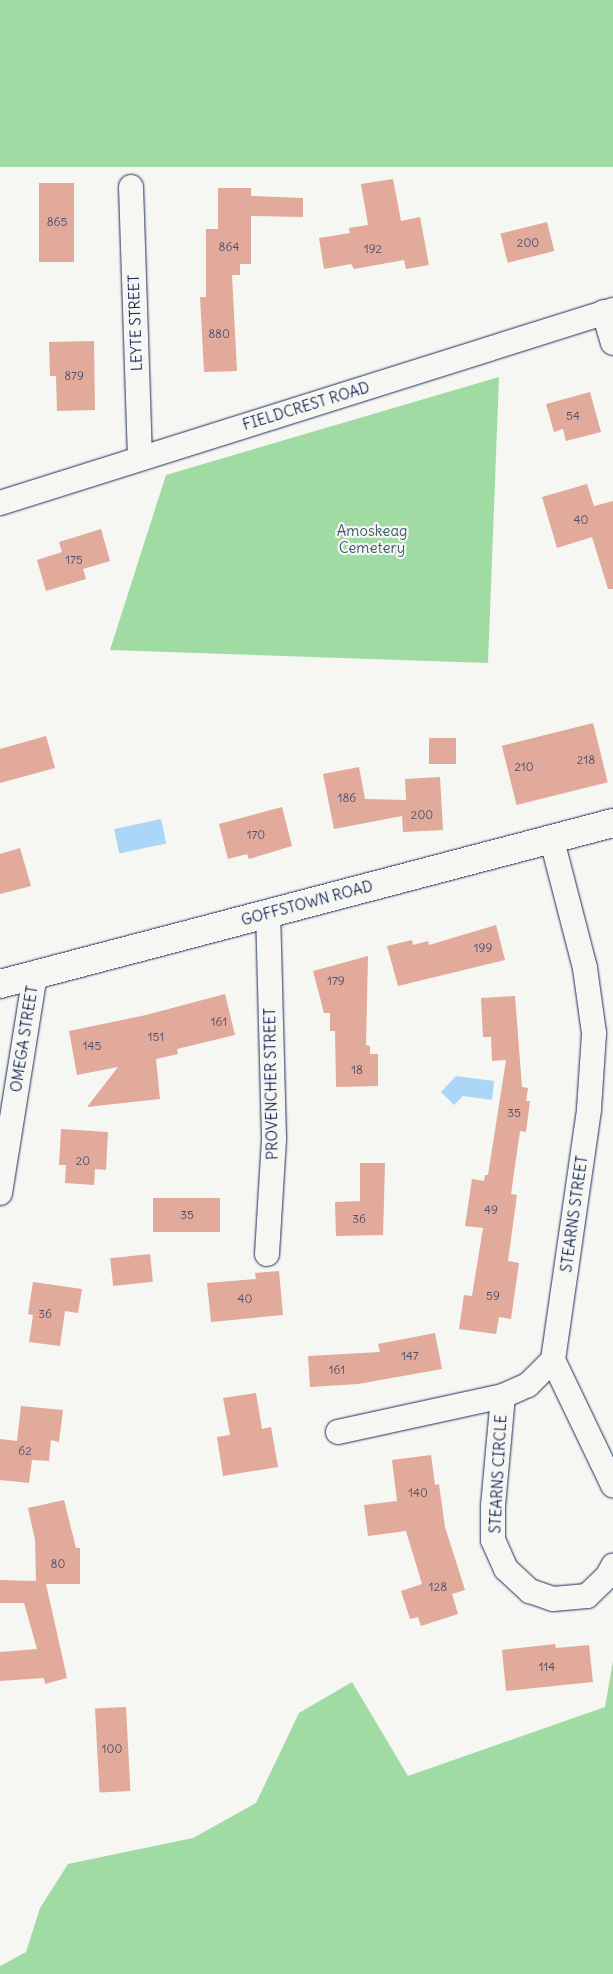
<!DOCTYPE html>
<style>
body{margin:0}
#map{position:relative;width:613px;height:1974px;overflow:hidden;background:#f6f6f2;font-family:Delius,sans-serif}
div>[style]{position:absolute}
.green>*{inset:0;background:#9fdba2;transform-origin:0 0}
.water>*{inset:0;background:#acd6f7;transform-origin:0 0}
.building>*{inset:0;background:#e1aa9a;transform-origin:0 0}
.roads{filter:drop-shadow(0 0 1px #1b2f5e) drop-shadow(0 0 1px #1b2f5e)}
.street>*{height:24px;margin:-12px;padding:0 12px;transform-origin:12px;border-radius:12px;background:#f6f6f2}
.secondary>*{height:28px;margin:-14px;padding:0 14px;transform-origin:14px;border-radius:14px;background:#f6f6f2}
span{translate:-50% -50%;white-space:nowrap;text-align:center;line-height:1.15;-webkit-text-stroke:4.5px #f6f6f2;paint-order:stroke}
.number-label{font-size:12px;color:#4c4e6d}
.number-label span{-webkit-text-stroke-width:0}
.street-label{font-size:15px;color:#1b2f5e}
.park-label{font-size:15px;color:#3c5a6f}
</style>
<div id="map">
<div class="green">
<div style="left:0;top:0;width:613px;height:167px"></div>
<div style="clip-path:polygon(499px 377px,488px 663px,110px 650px,166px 475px)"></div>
<div style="clip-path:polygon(613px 1661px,613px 1974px,0 1974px,0 1966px,26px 1952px,40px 1908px,68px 1864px,193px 1838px,256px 1803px,299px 1713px,352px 1682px,408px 1776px,605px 1707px)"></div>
</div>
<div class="water">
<div style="left:161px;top:819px;width:25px;height:48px;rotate:78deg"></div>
<div style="clip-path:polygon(456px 1076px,494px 1081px,492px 1100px,463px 1096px,454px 1105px,441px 1092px)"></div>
</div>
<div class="building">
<div style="clip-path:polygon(393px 179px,401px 221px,420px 217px,429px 265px,406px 269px,404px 260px,354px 269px,351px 264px,324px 269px,319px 238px,350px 233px,349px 228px,368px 225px,361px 184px)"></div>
<div style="left:39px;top:183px;width:35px;height:79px"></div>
<div style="clip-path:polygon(218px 188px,251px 188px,251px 196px,303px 198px,303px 217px,251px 216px,251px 264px,240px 264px,240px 275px,232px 275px,237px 371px,204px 372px,200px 297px,206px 297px,206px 229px,218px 229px)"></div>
<div style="left:547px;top:222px;width:30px;height:48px;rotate:76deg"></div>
<div style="clip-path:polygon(94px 341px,95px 410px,57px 411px,56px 376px,50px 376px,49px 342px)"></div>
<div style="clip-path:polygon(590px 392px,601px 432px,566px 441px,563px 429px,554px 432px,546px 404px)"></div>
<div style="clip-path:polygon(587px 484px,594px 506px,613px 501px,613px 589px,608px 589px,592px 537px,557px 548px,542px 497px)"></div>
<div style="clip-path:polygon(101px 529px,110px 561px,83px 569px,86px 579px,46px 591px,37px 560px,62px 552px,59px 542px)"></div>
<div style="left:593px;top:723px;width:61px;height:94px;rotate:76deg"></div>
<div style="clip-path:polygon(46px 736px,55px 768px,0 783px,0 749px)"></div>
<div style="left:429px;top:738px;width:27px;height:26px"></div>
<div style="clip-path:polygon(359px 767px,365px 799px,406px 800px,405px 779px,440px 777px,443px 830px,403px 832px,402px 816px,334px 829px,323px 774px)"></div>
<div style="clip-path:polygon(282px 807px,292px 846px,249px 859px,247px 854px,228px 859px,219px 824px)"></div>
<div style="clip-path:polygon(20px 848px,31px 886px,0 894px,0 854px)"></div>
<div style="clip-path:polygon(496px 925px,505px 960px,398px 986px,387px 946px,412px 940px,413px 945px,428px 941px,429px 945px)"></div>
<div style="clip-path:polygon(368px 956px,366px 1045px,370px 1046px,370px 1054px,378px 1054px,378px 1086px,336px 1087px,335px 1031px,330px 1031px,330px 1013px,324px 1013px,313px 971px)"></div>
<div style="clip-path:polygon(225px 994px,235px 1035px,177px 1049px,178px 1054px,156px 1059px,160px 1099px,87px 1107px,118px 1067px,77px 1075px,69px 1031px,146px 1015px)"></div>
<div style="clip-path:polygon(515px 996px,522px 1087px,528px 1088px,526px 1101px,530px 1101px,526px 1132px,520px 1131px,511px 1194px,517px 1195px,508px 1261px,519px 1263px,511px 1319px,499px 1317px,496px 1334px,459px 1329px,464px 1295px,472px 1296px,483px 1228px,465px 1226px,472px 1179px,484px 1181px,485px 1175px,488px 1175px,506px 1060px,492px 1061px,491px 1037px,483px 1037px,481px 998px)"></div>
<div style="clip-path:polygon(61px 1129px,108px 1132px,106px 1170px,95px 1169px,94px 1185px,65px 1183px,66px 1165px,59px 1165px)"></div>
<div style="clip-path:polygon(360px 1163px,385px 1163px,383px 1235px,336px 1236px,335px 1202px,360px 1201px)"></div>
<div style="left:153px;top:1198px;width:67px;height:34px"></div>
<div style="left:150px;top:1254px;width:28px;height:40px;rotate:84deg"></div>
<div style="clip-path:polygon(279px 1271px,283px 1315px,211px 1322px,207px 1283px,256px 1279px,255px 1273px)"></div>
<div style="clip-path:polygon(33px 1282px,82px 1289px,78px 1313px,65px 1311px,60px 1346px,29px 1342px,33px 1315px,28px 1314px)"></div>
<div style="clip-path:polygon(435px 1333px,442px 1369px,358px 1384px,310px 1387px,308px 1356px,380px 1352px,378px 1344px)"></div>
<div style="clip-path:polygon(256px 1393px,262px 1429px,271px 1427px,278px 1467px,223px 1476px,217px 1437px,230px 1435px,223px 1398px)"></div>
<div style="clip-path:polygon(21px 1406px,63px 1410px,59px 1442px,51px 1440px,49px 1461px,32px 1460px,29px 1483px,0 1480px,0 1439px,17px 1441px)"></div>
<div style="clip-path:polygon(431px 1455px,435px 1485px,439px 1484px,445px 1527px,465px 1590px,452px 1594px,458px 1614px,421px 1626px,418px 1617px,410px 1619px,401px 1591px,422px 1584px,406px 1531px,368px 1536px,364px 1505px,397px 1501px,392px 1460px)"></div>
<div style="clip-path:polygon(64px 1500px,76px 1548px,80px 1548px,80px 1584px,46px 1584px,67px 1678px,45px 1684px,44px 1678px,0 1681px,0 1652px,37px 1649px,24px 1603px,0 1603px,0 1580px,36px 1581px,35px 1540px,28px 1508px)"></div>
<div style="clip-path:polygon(555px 1644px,556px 1648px,589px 1645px,593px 1682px,506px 1691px,502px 1650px)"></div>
<div style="left:126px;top:1707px;width:84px;height:31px;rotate:87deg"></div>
</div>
<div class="roads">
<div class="street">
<div style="left:131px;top:187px;width:271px;rotate:88.1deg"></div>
<div style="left:604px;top:312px;width:32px;rotate:74deg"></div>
<div style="left:0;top:503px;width:643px;rotate:-17.48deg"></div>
<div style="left:0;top:1193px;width:222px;rotate:-80.9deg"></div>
<div style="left:267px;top:1254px;width:116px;rotate:-86.5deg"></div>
<div style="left:274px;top:1138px;width:224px;rotate:-91.5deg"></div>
<div style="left:553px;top:1360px;width:139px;rotate:64.4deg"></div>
<div style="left:503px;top:1396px;width:110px;rotate:95.2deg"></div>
<div style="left:493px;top:1506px;width:34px;rotate:90deg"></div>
<div style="left:493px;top:1540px;width:32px;rotate:66deg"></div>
<div style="left:506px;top:1569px;width:33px;rotate:43deg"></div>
<div style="left:530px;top:1591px;width:24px;rotate:19deg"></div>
<div style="left:553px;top:1599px;width:34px;rotate:-5deg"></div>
<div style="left:587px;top:1596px;width:28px;rotate:-44deg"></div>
<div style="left:607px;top:1577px;width:13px;rotate:-61deg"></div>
<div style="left:338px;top:1432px;width:169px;rotate:-12.3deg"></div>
<div style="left:503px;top:1396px;width:27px;rotate:-24deg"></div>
<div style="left:528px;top:1385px;width:35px;rotate:-45deg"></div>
<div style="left:553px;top:1360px;width:254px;rotate:-81.8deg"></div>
<div style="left:589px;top:1109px;width:76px;rotate:-86.2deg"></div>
<div style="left:594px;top:1033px;width:66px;rotate:-97.9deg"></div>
<div style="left:585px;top:968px;width:132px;rotate:-104.5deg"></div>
</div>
<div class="secondary">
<div style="left:0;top:984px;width:634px;rotate:-14.72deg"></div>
</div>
</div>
<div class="number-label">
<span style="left:57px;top:222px">865</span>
<span style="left:528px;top:243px">200</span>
<span style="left:229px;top:247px">864</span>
<span style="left:373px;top:249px">192</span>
<span style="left:219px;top:334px">880</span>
<span style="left:74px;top:376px">879</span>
<span style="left:573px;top:416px">54</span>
<span style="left:581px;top:520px">40</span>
<span style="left:74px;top:560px">175</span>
<span style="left:586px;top:760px">218</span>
<span style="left:524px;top:767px">210</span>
<span style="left:347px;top:798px">186</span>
<span style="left:422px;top:815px">200</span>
<span style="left:256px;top:835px">170</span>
<span style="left:483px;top:948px">199</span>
<span style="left:336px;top:981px">179</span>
<span style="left:219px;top:1022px">161</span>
<span style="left:156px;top:1037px">151</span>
<span style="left:92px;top:1046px">145</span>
<span style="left:357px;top:1070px">18</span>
<span style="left:514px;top:1113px">35</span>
<span style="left:83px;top:1161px">20</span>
<span style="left:491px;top:1210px">49</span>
<span style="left:187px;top:1215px">35</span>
<span style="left:359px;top:1219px">36</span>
<span style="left:493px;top:1296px">59</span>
<span style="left:245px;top:1299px">40</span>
<span style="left:45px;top:1314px">36</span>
<span style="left:410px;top:1356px">147</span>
<span style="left:337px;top:1370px">161</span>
<span style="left:25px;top:1451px">62</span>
<span style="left:418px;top:1493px">140</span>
<span style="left:58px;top:1564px">80</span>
<span style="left:438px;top:1587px">128</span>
<span style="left:547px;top:1667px">114</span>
<span style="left:112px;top:1749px">100</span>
</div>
<div class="street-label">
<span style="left:135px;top:323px;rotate:-92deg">LEYTE STREET</span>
<span style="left:306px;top:406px;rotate:-17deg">FIELDCREST ROAD</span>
<span style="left:307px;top:903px;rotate:-15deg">GOFFSTOWN ROAD</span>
<span style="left:24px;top:1039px;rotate:-81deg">OMEGA STREET</span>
<span style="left:271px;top:1084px;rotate:-91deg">PROVENCHER STREET</span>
<span style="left:574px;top:1214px;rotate:-82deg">STEARNS STREET</span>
<span style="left:498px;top:1474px;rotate:-87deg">STEARNS CIRCLE</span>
</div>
<div class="park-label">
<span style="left:372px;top:539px">Amoskeag<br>Cemetery</span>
</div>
</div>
